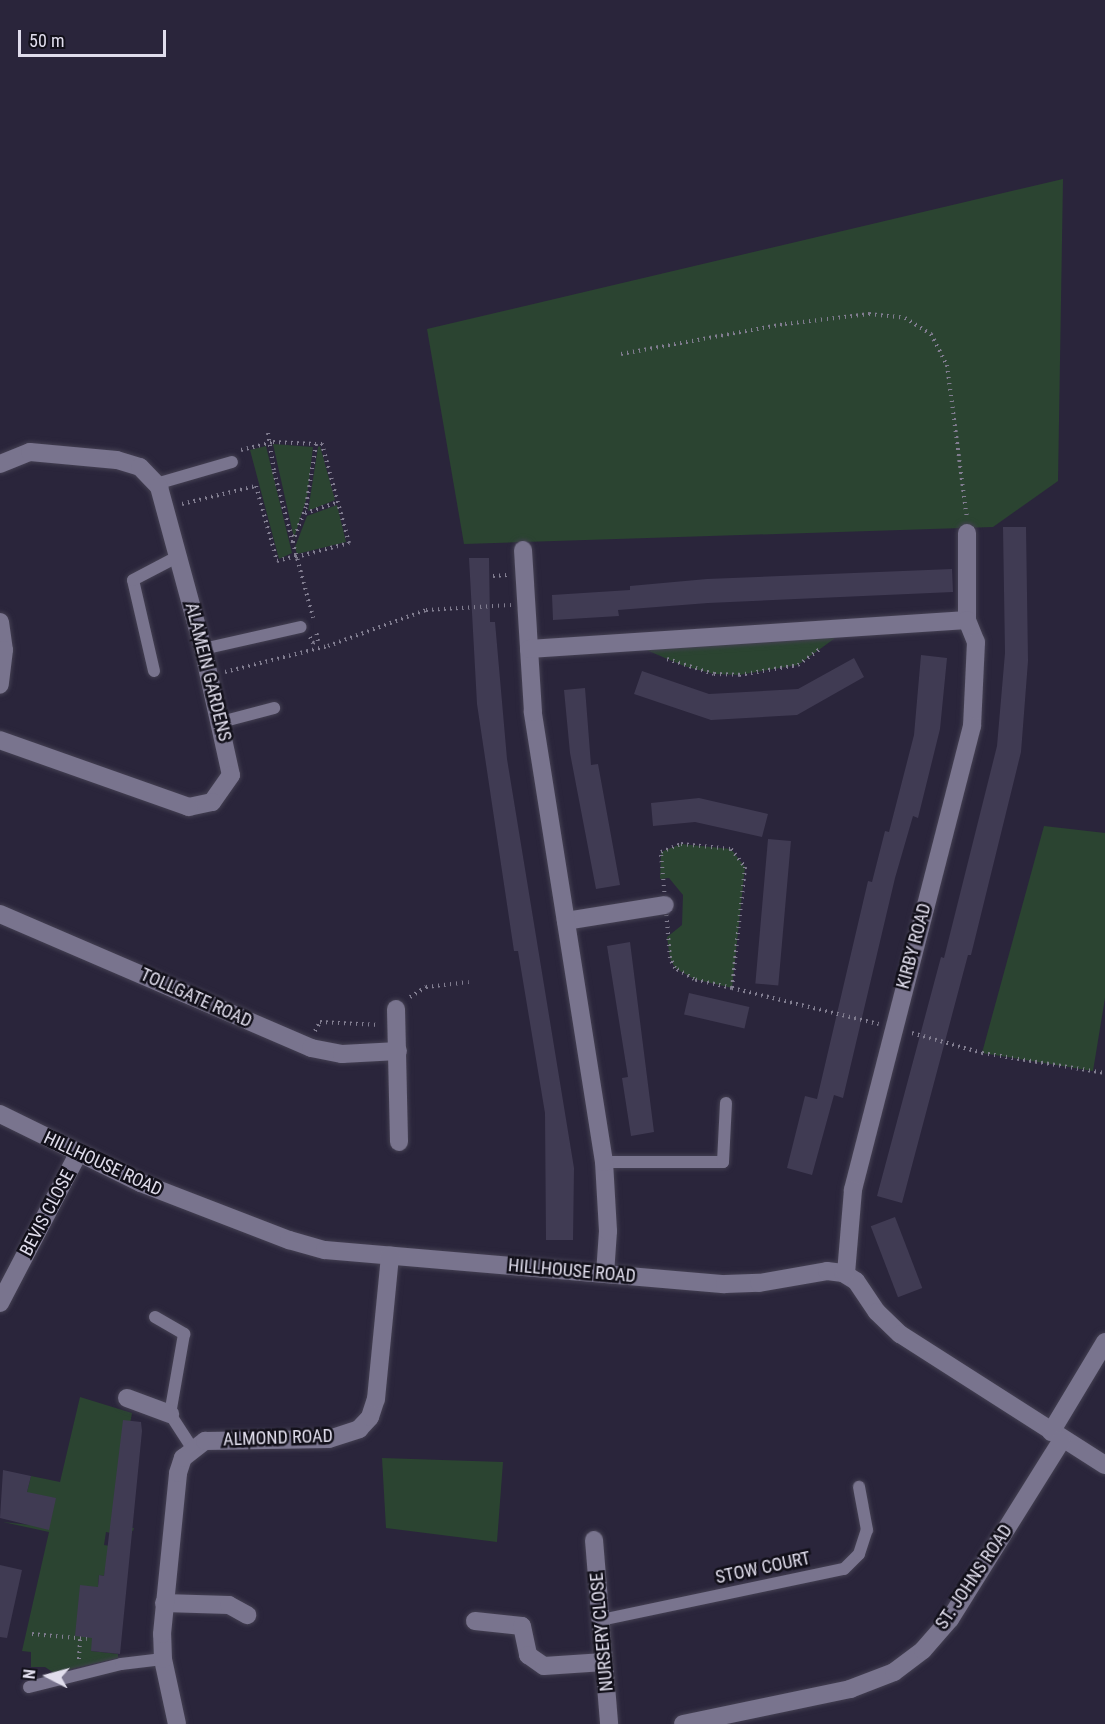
<!DOCTYPE html>
<style>
body{margin:0}
#map{position:relative;width:1105px;height:1724px;overflow:hidden;background:#2a253b;font-family:"Roboto Condensed",sans-serif}
div>[style]{position:absolute}
.green>*{inset:0;background:#2b4431}
.building>*{inset:0;background:#403b53;transform-origin:0 0}
.path>*{height:4px;margin-top:-2px;transform-origin:0;background:repeating-linear-gradient(90deg,#817d90 0 1.5px,transparent 0 6px)}
.roads{filter:drop-shadow(0 0 2px #444052) drop-shadow(0 0 2px #444052)}
.lane>*{height:12px;margin:-6px;padding:0 6px;transform-origin:6px;border-radius:6px;background:#79748e}
.street>*{height:18px;margin:-9px;padding:0 9px;transform-origin:9px;border-radius:9px;background:#79748e}
span{translate:-50% -50%;white-space:nowrap;text-align:center;line-height:1.15;-webkit-text-stroke:5px #12101a;paint-order:stroke}
.street-label{font-size:18px;color:#e0ddec}
.north{position:absolute;left:18px;top:1646px;width:60px;height:60px;-webkit-text-stroke:4px #12101a;paint-order:stroke;rotate:276deg;font-size:16px;font-weight:700;line-height:24px;text-align:center;color:#e0ddec}
.north::after{content:'';display:block;margin:auto;width:21px;height:27px;background:#e0ddec;clip-path:polygon(50% 0,100% 100%,50% 72%,0 100%)}
.scale{position:absolute;left:18px;top:30px;width:148px;height:27px;box-sizing:border-box;border:3px solid #e0ddec;border-top:0;padding-left:8px;font-size:18px;line-height:21px;white-space:nowrap;color:#e0ddec;-webkit-text-stroke:4px #12101a;paint-order:stroke}
</style>
<div id="map">
<div class="green">
<div style="clip-path:polygon(1063px 179px,1058px 481px,993px 527px,464px 544px,427px 329px)"></div>
<div style="clip-path:polygon(273px 444px,313px 447px,307px 497px,294px 538px)"></div>
<div style="clip-path:polygon(266px 446px,292px 553px,279px 559px,250px 450px)"></div>
<div style="clip-path:polygon(320px 446px,335px 500px,308px 511px,318px 447px)"></div>
<div style="clip-path:polygon(337px 505px,346px 542px,297px 554px,295px 547px,307px 516px)"></div>
<div style="clip-path:polygon(849px 628px,798px 665px,739px 675px,714px 674px,684px 666px,630px 643px)"></div>
<div style="clip-path:polygon(1044px 826px,1105px 833px,1105px 998px,1093px 1071px,982px 1053px)"></div>
<div style="clip-path:polygon(681px 844px,731px 849px,745px 867px,732px 988px,694px 979px,675px 968px,670px 958px,667px 937px,682px 925px,683px 895px,669px 878px,660px 879px,661px 852px)"></div>
<div style="clip-path:polygon(80px 1397px,132px 1413px,112px 1525px,134px 1528px,133px 1531px,112px 1529px,111px 1533px,106px 1532px,104px 1545px,110px 1546px,104px 1576px,99px 1575px,98px 1585px,104px 1585px,99px 1633px,91px 1651px,118px 1654px,118px 1658px,54px 1673px,45px 1667px,31px 1667px,31px 1652px,22px 1651px,49px 1532px,3px 1522px,30px 1525px,27px 1492px,31px 1476px,60px 1482px)"></div>
<div style="clip-path:polygon(382px 1458px,503px 1462px,497px 1542px,386px 1528px)"></div>
</div>
<div class="building">
<div style="clip-path:polygon(1003px 527px,1026px 527px,1028px 661px,1021px 752px,971px 955px,968px 955px,902px 1203px,877px 1196px,941px 957px,944px 958px,997px 746px,1005px 653px)"></div>
<div style="clip-path:polygon(469px 558px,489px 558px,490px 622px,495px 622px,507px 759px,574px 1168px,573px 1240px,546px 1240px,545px 1113px,518px 951px,514px 951px,477px 704px)"></div>
<div style="clip-path:polygon(952px 569px,953px 592px,708px 603px,618px 610px,619px 616px,553px 620px,552px 595px,630px 590px,630px 586px,707px 579px)"></div>
<div style="clip-path:polygon(921px 655px,947px 658px,940px 729px,918px 818px,913px 816px,895px 878px,843px 1098px,834px 1095px,812px 1175px,787px 1168px,805px 1096px,817px 1099px,868px 881px,872px 882px,885px 831px,889px 832px,914px 735px)"></div>
<div style="clip-path:polygon(854px 658px,864px 677px,797px 715px,711px 720px,634px 694px,642px 671px,709px 694px,798px 689px)"></div>
<div style="clip-path:polygon(585px 688px,591px 765px,598px 764px,620px 885px,596px 889px,570px 753px,564px 690px)"></div>
<div style="clip-path:polygon(699px 798px,768px 814px,762px 837px,695px 822px,653px 826px,651px 803px)"></div>
<div style="left:768px;top:839px;width:23px;height:145px;rotate:5deg"></div>
<div style="clip-path:polygon(630px 942px,654px 1132px,631px 1136px,622px 1078px,628px 1077px,607px 946px)"></div>
<div style="left:689px;top:993px;width:62px;height:22px;rotate:13deg"></div>
<div style="left:895px;top:1217px;width:76px;height:26px;rotate:69deg"></div>
<div style="clip-path:polygon(123px 1420px,141px 1422px,142px 1431px,120px 1654px,91px 1651px,92px 1638px,75px 1636px,80px 1585px,98px 1587px,99px 1575px,104px 1576px)"></div>
<div style="clip-path:polygon(3px 1470px,31px 1476px,27px 1492px,56px 1498px,49px 1530px,0 1518px)"></div>
<div style="clip-path:polygon(0 1565px,22px 1570px,7px 1638px,0 1637px)"></div>
</div>
<div class="path">
<div style="left:621px;top:354px;width:167px;rotate:-10.4deg"></div>
<div style="left:785px;top:324px;width:85px;rotate:-6.8deg"></div>
<div style="left:869px;top:314px;width:36px;rotate:6deg"></div>
<div style="left:905px;top:318px;width:31px;rotate:32deg"></div>
<div style="left:931px;top:334px;width:35px;rotate:63deg"></div>
<div style="left:947px;top:365px;width:154px;rotate:82.6deg"></div>
<div style="left:268px;top:433px;width:39px;rotate:81deg"></div>
<div style="left:274px;top:472px;width:151px;rotate:75deg"></div>
<div style="left:241px;top:450px;width:33px;rotate:-14deg"></div>
<div style="left:273px;top:442px;width:43px;rotate:2.7deg"></div>
<div style="left:316px;top:444px;width:64px;rotate:99deg"></div>
<div style="left:306px;top:507px;width:39px;rotate:111deg"></div>
<div style="left:182px;top:504px;width:76px;rotate:-13.7deg"></div>
<div style="left:256px;top:486px;width:78px;rotate:74.4deg"></div>
<div style="left:277px;top:561px;width:20px;rotate:-15deg"></div>
<div style="left:305px;top:513px;width:35px;rotate:-18deg"></div>
<div style="left:296px;top:557px;width:55px;rotate:-14.8deg"></div>
<div style="left:349px;top:543px;width:103px;rotate:-105.3deg"></div>
<div style="left:322px;top:444px;width:6px;rotate:180deg"></div>
<div style="left:493px;top:576px;width:14px;rotate:-4deg"></div>
<div style="left:310px;top:637px;width:7px;rotate:63deg"></div>
<div style="left:313px;top:643px;width:5px;rotate:-22deg"></div>
<div style="left:318px;top:641px;width:10px;rotate:-101deg"></div>
<div style="left:667px;top:659px;width:49px;rotate:17.7deg"></div>
<div style="left:714px;top:674px;width:25px;rotate:2deg"></div>
<div style="left:739px;top:675px;width:60px;rotate:-9.6deg"></div>
<div style="left:798px;top:665px;width:29px;rotate:-36deg"></div>
<div style="left:225px;top:672px;width:106px;rotate:-14.2deg"></div>
<div style="left:328px;top:646px;width:104px;rotate:-20.2deg"></div>
<div style="left:426px;top:610px;width:85px;rotate:-3.4deg"></div>
<div style="left:681px;top:844px;width:50px;rotate:5.7deg"></div>
<div style="left:731px;top:849px;width:23px;rotate:52deg"></div>
<div style="left:745px;top:867px;width:122px;rotate:96.1deg"></div>
<div style="left:732px;top:988px;width:39px;rotate:-167deg"></div>
<div style="left:694px;top:979px;width:22px;rotate:-150deg"></div>
<div style="left:675px;top:968px;width:11px;rotate:-117deg"></div>
<div style="left:670px;top:958px;width:106px;rotate:-94.9deg"></div>
<div style="left:661px;top:852px;width:22px;rotate:-22deg"></div>
<div style="left:732px;top:988px;width:151px;rotate:13.8deg"></div>
<div style="left:410px;top:997px;width:19px;rotate:-32deg"></div>
<div style="left:426px;top:987px;width:43px;rotate:-6.6deg"></div>
<div style="left:315px;top:1031px;width:10px;rotate:-61deg"></div>
<div style="left:320px;top:1022px;width:59px;rotate:2.9deg"></div>
<div style="left:912px;top:1033px;width:73px;rotate:15.9deg"></div>
<div style="left:982px;top:1053px;width:125px;rotate:9.2deg"></div>
<div style="left:32px;top:1634px;width:55px;rotate:5.2deg"></div>
<div style="left:79px;top:1659px;width:20px;rotate:-87deg"></div>
</div>
<div class="roads">
<div class="lane">
<div style="left:156px;top:484px;width:79px;rotate:-16.1deg"></div>
<div style="left:203px;top:649px;width:100px;rotate:-12.7deg"></div>
<div style="left:154px;top:671px;width:93px;rotate:-103deg"></div>
<div style="left:133px;top:580px;width:52px;rotate:-27.6deg"></div>
<div style="left:221px;top:722px;width:55px;rotate:-14.8deg"></div>
<div style="left:604px;top:1162px;width:119px"></div>
<div style="left:723px;top:1162px;width:59px;rotate:-87.1deg"></div>
<div style="left:155px;top:1317px;width:34px;rotate:30deg"></div>
<div style="left:184px;top:1334px;width:81px;rotate:99.9deg"></div>
<div style="left:170px;top:1414px;width:40px;rotate:57.1deg"></div>
<div style="left:601px;top:1620px;width:248px;rotate:-11.9deg"></div>
<div style="left:844px;top:1569px;width:21px;rotate:-45deg"></div>
<div style="left:859px;top:1554px;width:25px;rotate:-72deg"></div>
<div style="left:867px;top:1530px;width:44px;rotate:-100.5deg"></div>
<div style="left:29px;top:1687px;width:95px;rotate:-14deg"></div>
<div style="left:121px;top:1664px;width:42px;rotate:-6.8deg"></div>
</div>
<div class="street">
<div style="left:0;top:464px;width:32px;rotate:-22deg"></div>
<div style="left:30px;top:452px;width:87px;rotate:5.3deg"></div>
<div style="left:117px;top:460px;width:24px;rotate:17deg"></div>
<div style="left:140px;top:467px;width:28px;rotate:46deg"></div>
<div style="left:159px;top:487px;width:168px;rotate:74.8deg"></div>
<div style="left:203px;top:649px;width:129px;rotate:77.5deg"></div>
<div style="left:231px;top:775px;width:33px;rotate:125deg"></div>
<div style="left:212px;top:802px;width:24px;rotate:168deg"></div>
<div style="left:189px;top:807px;width:201px;rotate:-160.5deg"></div>
<div style="left:523px;top:550px;width:99px;rotate:86.5deg"></div>
<div style="left:967px;top:620px;width:87px;rotate:-90deg"></div>
<div style="left:0;top:622px;width:28px;rotate:82deg"></div>
<div style="left:4px;top:650px;width:35px;rotate:97deg"></div>
<div style="left:0;top:914px;width:339px;rotate:23.3deg"></div>
<div style="left:311px;top:1048px;width:32px;rotate:11deg"></div>
<div style="left:342px;top:1054px;width:56px;rotate:-3.1deg"></div>
<div style="left:566px;top:921px;width:100px;rotate:-9.2deg"></div>
<div style="left:396px;top:1009px;width:133px;rotate:88.7deg"></div>
<div style="left:0;top:1114px;width:157px;rotate:26.1deg"></div>
<div style="left:141px;top:1183px;width:159px;rotate:21.1deg"></div>
<div style="left:289px;top:1240px;width:37px;rotate:16deg"></div>
<div style="left:325px;top:1250px;width:401px;rotate:4.9deg"></div>
<div style="left:725px;top:1284px;width:34px;rotate:-2deg"></div>
<div style="left:759px;top:1283px;width:69px;rotate:-10deg"></div>
<div style="left:827px;top:1271px;width:16px;rotate:7deg"></div>
<div style="left:843px;top:1273px;width:15px;rotate:32deg"></div>
<div style="left:856px;top:1281px;width:37px;rotate:56deg"></div>
<div style="left:877px;top:1312px;width:32px;rotate:44deg"></div>
<div style="left:900px;top:1334px;width:243px;rotate:32.6deg"></div>
<div style="left:605px;top:1274px;width:43px;rotate:-86deg"></div>
<div style="left:608px;top:1231px;width:69px;rotate:-93.3deg"></div>
<div style="left:604px;top:1162px;width:456px;rotate:-99deg"></div>
<div style="left:533px;top:712px;width:63px;rotate:-93.6deg"></div>
<div style="left:529px;top:649px;width:439px;rotate:-3.8deg"></div>
<div style="left:967px;top:620px;width:24px;rotate:68deg"></div>
<div style="left:976px;top:642px;width:84px;rotate:92.7deg"></div>
<div style="left:972px;top:726px;width:479px;rotate:104.4deg"></div>
<div style="left:853px;top:1190px;width:84px;rotate:94.8deg"></div>
<div style="left:0;top:1303px;width:168px;rotate:-62.4deg"></div>
<div style="left:127px;top:1398px;width:46px;rotate:20.4deg"></div>
<div style="left:1051px;top:1432px;width:105px;rotate:-59deg"></div>
<div style="left:594px;top:1540px;width:185px;rotate:85.3deg"></div>
<div style="left:164px;top:1603px;width:65px;rotate:1.8deg"></div>
<div style="left:229px;top:1605px;width:21px;rotate:29deg"></div>
<div style="left:475px;top:1621px;width:47px;rotate:6.1deg"></div>
<div style="left:522px;top:1626px;width:30px;rotate:78deg"></div>
<div style="left:528px;top:1655px;width:19px;rotate:35deg"></div>
<div style="left:544px;top:1666px;width:60px;rotate:-3.8deg"></div>
<div style="left:177px;top:1724px;width:66px;rotate:-102.2deg"></div>
<div style="left:163px;top:1659px;width:25px;rotate:-92deg"></div>
<div style="left:162px;top:1634px;width:162px;rotate:-84.3deg"></div>
<div style="left:178px;top:1473px;width:16px;rotate:-72deg"></div>
<div style="left:183px;top:1458px;width:28px;rotate:-38deg"></div>
<div style="left:205px;top:1441px;width:124px;rotate:-0.9deg"></div>
<div style="left:329px;top:1439px;width:32px;rotate:-18deg"></div>
<div style="left:359px;top:1429px;width:16px;rotate:-47deg"></div>
<div style="left:370px;top:1417px;width:19px;rotate:-72deg"></div>
<div style="left:376px;top:1399px;width:144px;rotate:-84.4deg"></div>
<div style="left:683px;top:1724px;width:171px;rotate:-11.8deg"></div>
<div style="left:850px;top:1689px;width:47px;rotate:-21.1deg"></div>
<div style="left:894px;top:1672px;width:36px;rotate:-37deg"></div>
<div style="left:923px;top:1650px;width:41px;rotate:-48.9deg"></div>
<div style="left:950px;top:1619px;width:211px;rotate:-58deg"></div>
</div>
</div>
<div class="street-label">
<span style="left:208px;top:672px;rotate:76deg">ALAMEIN GARDENS</span>
<span style="left:914px;top:946px;rotate:-75deg">KIRBY ROAD</span>
<span style="left:196px;top:998px;rotate:24deg">TOLLGATE ROAD</span>
<span style="left:103px;top:1164px;rotate:25deg">HILLHOUSE ROAD</span>
<span style="left:47px;top:1213px;rotate:-62deg">BEVIS CLOSE</span>
<span style="left:572px;top:1271px;rotate:5deg">HILLHOUSE ROAD</span>
<span style="left:278px;top:1438px;rotate:-2deg">ALMOND ROAD</span>
<span style="left:763px;top:1568px;rotate:-12deg">STOW COURT</span>
<span style="left:974px;top:1577px;rotate:-56deg">ST. JOHNS ROAD</span>
<span style="left:602px;top:1632px;rotate:-95deg">NURSERY CLOSE</span>
</div>
<div class="north">N</div>
<div class="scale">50 m</div>
</div>
